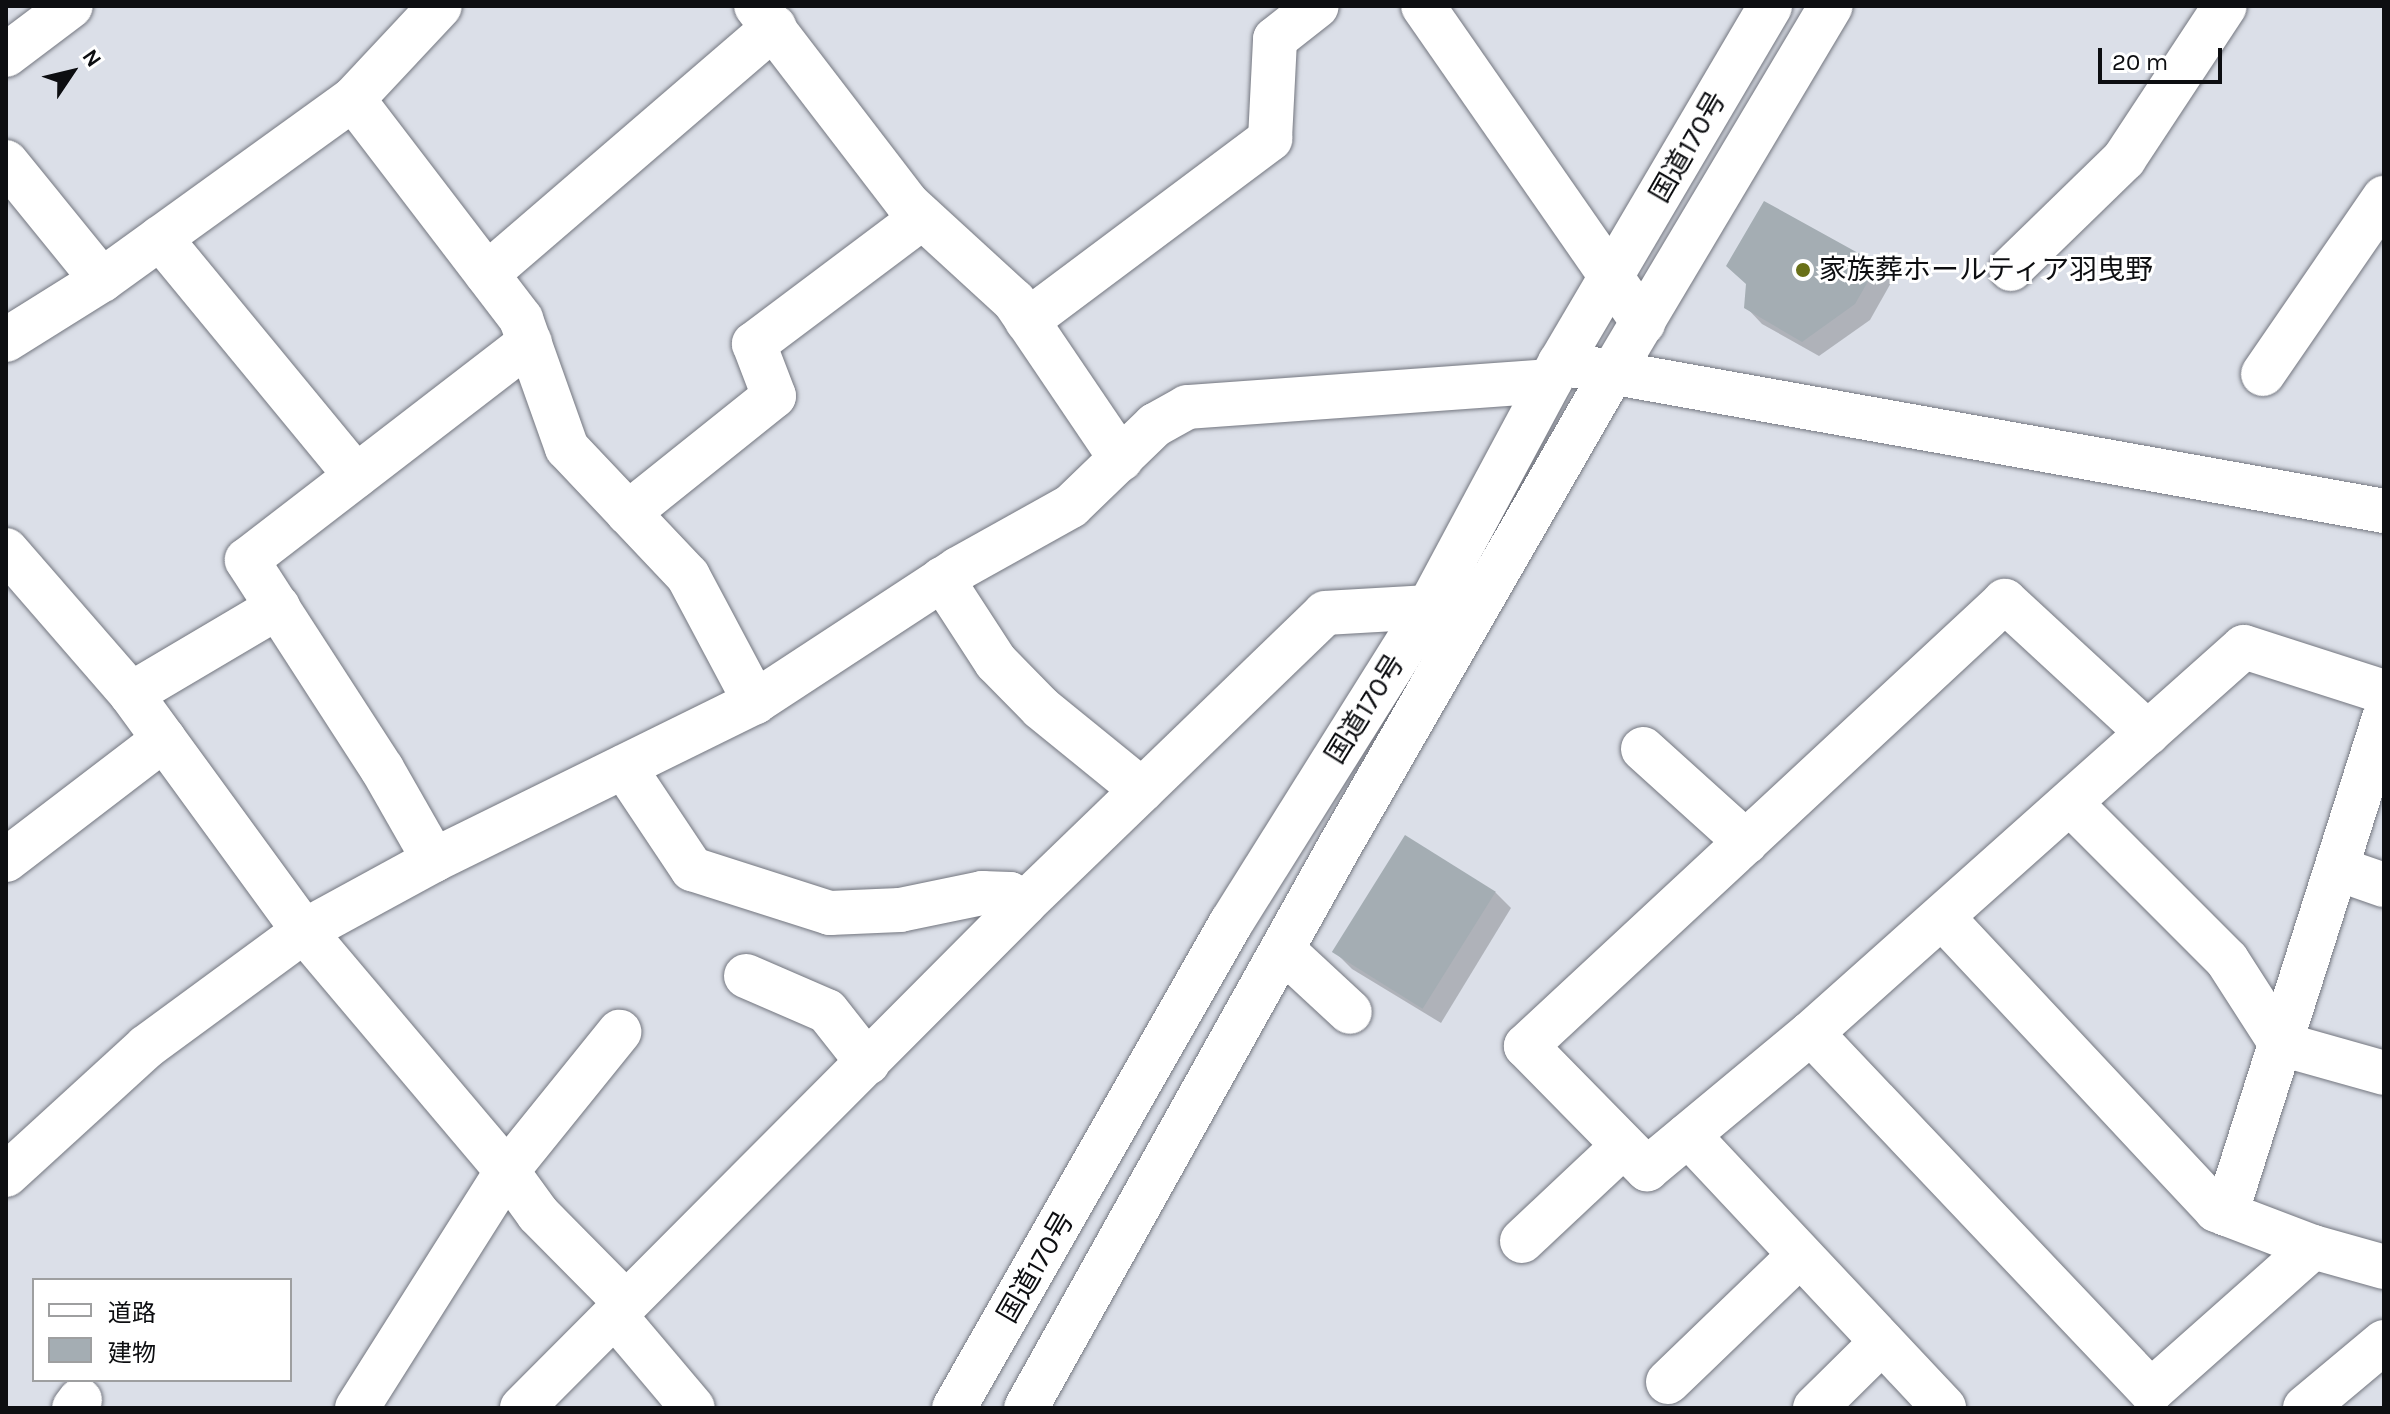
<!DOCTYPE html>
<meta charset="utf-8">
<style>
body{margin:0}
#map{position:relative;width:2390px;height:1414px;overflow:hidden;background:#dbdfe8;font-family:Karla,"Noto Sans JP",sans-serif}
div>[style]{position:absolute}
.shadow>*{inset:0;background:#0003}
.building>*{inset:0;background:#a4adb3;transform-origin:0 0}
.roads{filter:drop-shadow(0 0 2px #73767f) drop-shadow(0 0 2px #73767f)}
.minor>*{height:44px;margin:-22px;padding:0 22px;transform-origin:22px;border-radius:22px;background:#fff}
.highway>*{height:44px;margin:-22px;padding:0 22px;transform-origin:22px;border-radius:22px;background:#fff}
.dots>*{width:22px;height:22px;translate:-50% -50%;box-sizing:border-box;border:4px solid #fff;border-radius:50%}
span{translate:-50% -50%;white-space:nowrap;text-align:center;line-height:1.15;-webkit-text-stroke:6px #fff;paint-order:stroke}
.street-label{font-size:28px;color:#0d0e11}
.poi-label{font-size:28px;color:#0d0e11}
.left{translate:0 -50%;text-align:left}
.frame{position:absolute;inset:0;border:8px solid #0d0e11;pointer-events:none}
.legend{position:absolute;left:32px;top:1278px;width:260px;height:104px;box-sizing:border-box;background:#fff;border:2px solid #9e9fa0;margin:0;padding:10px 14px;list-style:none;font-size:24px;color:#0d0e11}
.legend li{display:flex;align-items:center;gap:16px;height:40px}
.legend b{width:40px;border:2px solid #9e9fa0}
.north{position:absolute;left:32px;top:32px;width:80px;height:80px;-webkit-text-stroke:6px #fff;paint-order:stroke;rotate:55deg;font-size:22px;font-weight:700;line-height:32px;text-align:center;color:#0d0e11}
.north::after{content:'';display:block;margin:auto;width:28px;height:36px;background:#0d0e11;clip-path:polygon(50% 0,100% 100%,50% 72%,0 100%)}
.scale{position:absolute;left:2098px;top:48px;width:124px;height:36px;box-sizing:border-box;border:4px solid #0d0e11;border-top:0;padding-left:10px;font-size:24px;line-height:28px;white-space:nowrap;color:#0d0e11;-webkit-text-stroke:6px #fff;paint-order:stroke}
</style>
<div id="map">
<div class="shadow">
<div style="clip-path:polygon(1877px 266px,1892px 281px,1870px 320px,1819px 356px,1762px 324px,1746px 307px)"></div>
<div style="clip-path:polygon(1495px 892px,1511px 908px,1441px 1023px,1352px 969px,1336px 953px)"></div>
</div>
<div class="building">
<div style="clip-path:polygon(1764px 201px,1878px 264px,1855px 304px,1802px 342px,1744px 308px,1746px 284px,1726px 266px)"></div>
<div style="left:1405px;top:835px;width:107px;height:138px;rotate:32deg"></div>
</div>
<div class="roads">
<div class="minor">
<div style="left:756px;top:6px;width:250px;rotate:52.5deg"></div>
<div style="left:908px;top:204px;width:144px;rotate:42.5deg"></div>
<div style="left:1014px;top:301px;width:191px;rotate:55.9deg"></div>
<div style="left:1423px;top:6px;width:386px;rotate:55.2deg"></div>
<div style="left:6px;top:55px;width:81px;rotate:-37deg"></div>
<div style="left:353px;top:99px;width:277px;rotate:52.6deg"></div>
<div style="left:521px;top:319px;width:137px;rotate:70.4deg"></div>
<div style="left:567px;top:448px;width:176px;rotate:46.6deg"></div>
<div style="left:688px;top:576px;width:143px;rotate:62deg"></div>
<div style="left:6px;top:162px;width:152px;rotate:50.9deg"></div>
<div style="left:160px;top:238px;width:308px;rotate:50.5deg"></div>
<div style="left:2011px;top:269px;width:158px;rotate:-44.2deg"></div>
<div style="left:2124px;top:159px;width:183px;rotate:-56.6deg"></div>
<div style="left:487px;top:274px;width:379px;rotate:-40.7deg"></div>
<div style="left:1027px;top:321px;width:304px;rotate:-36.8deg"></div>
<div style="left:1270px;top:139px;width:100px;rotate:-87.1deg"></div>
<div style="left:1275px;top:39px;width:53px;rotate:-38.2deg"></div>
<div style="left:6px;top:340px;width:113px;rotate:-32deg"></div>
<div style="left:102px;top:280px;width:309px;rotate:-35.8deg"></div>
<div style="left:353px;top:99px;width:127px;rotate:-46.9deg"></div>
<div style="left:1560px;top:363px;width:837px;rotate:10.18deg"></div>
<div style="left:2263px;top:374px;width:214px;rotate:-55.5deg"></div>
<div style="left:628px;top:513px;width:187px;rotate:-38.7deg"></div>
<div style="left:774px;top:396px;width:56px;rotate:-111deg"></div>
<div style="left:754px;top:344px;width:210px;rotate:-36.9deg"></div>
<div style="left:6px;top:550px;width:191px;rotate:49deg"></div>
<div style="left:131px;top:694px;width:293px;rotate:53.9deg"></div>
<div style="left:304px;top:931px;width:314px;rotate:49.8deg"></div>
<div style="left:507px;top:1171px;width:53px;rotate:54.2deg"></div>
<div style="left:538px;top:1214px;width:125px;rotate:45.3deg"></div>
<div style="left:942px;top:579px;width:99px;rotate:57deg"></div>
<div style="left:996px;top:662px;width:64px;rotate:45.6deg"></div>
<div style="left:1041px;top:708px;width:130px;rotate:39.1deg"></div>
<div style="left:131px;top:694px;width:171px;rotate:-30.6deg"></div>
<div style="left:2148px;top:733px;width:195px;rotate:-137.3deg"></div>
<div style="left:2005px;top:601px;width:654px;rotate:137.11deg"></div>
<div style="left:1526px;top:1046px;width:173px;rotate:45.5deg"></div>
<div style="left:1647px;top:1169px;width:213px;rotate:-39.7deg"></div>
<div style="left:1811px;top:1033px;width:580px;rotate:-41.72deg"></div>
<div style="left:2244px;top:647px;width:147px;rotate:17.8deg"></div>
<div style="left:1643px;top:749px;width:139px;rotate:42.1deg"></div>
<div style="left:624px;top:767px;width:123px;rotate:56.3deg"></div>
<div style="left:692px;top:869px;width:145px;rotate:17.7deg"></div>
<div style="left:830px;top:913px;width:70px;rotate:-2.5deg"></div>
<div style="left:900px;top:910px;width:84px;rotate:-11.7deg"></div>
<div style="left:982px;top:893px;width:28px;rotate:2deg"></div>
<div style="left:1010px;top:894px;width:17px;rotate:31deg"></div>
<div style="left:2070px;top:803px;width:222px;rotate:45deg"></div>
<div style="left:2227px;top:960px;width:100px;rotate:57.3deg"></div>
<div style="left:2281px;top:1044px;width:107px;rotate:15.7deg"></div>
<div style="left:6px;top:860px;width:199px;rotate:-37.4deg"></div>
<div style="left:434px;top:860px;width:105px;rotate:-119.7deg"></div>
<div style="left:382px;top:769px;width:249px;rotate:-122.9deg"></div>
<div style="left:247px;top:560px;width:357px;rotate:-37.6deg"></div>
<div style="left:2338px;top:869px;width:49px;rotate:19.2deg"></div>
<div style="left:1943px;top:918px;width:400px;rotate:46.9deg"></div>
<div style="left:2216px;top:1210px;width:104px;rotate:20.9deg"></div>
<div style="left:2313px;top:1247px;width:74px;rotate:15.7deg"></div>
<div style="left:1283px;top:950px;width:91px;rotate:42.8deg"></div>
<div style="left:746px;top:976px;width:88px;rotate:23.4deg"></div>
<div style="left:827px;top:1011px;width:66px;rotate:51.7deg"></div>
<div style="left:1811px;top:1033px;width:494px;rotate:46.5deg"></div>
<div style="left:2151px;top:1391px;width:217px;rotate:-41.6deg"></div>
<div style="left:1688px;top:1135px;width:374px;rotate:46.8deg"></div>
<div style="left:6px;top:1175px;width:190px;rotate:-42.4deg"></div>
<div style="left:146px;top:1047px;width:196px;rotate:-36.3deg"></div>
<div style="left:304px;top:931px;width:148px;rotate:-28.6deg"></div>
<div style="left:434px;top:860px;width:358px;rotate:-26.2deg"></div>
<div style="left:755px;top:702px;width:243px;rotate:-33.2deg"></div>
<div style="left:958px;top:569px;width:129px;rotate:-29.1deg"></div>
<div style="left:1071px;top:506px;width:117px;rotate:-44deg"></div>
<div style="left:1155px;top:425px;width:37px;rotate:-29deg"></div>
<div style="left:1187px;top:407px;width:364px;rotate:-4.1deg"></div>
<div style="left:2226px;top:1214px;width:521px;rotate:-72.33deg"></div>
<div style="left:1522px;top:1241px;width:139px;rotate:-43.2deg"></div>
<div style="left:616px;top:1317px;width:119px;rotate:49.8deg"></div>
<div style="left:1668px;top:1382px;width:183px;rotate:-43.9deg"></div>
<div style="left:74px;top:1408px;width:10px;rotate:-53deg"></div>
<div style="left:357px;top:1408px;width:280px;rotate:-57.7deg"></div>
<div style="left:507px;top:1171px;width:179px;rotate:-51.1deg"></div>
<div style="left:522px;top:1408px;width:713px;rotate:-45.11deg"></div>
<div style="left:1025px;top:903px;width:417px;rotate:-44deg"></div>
<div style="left:1325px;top:613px;width:104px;rotate:-3.3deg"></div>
<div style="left:1815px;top:1408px;width:94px;rotate:-44.6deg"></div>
<div style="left:2305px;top:1408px;width:103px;rotate:-39.9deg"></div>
</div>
<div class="highway">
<div style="left:954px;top:1408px;width:559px;rotate:-60.27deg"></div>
<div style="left:1231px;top:923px;width:373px;rotate:-57.9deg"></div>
<div style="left:1429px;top:607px;width:277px;rotate:-61.8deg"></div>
<div style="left:1560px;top:363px;width:414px;rotate:-59.5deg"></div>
<div style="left:1026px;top:1408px;width:648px;rotate:-60.83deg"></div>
<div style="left:1342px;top:842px;width:541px;rotate:-60.07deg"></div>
<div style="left:1612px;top:373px;width:427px;rotate:-59.2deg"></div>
</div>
</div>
<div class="dots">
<div style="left:1803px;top:270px;background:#697018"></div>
</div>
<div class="street-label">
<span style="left:1688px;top:147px;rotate:-60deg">国道170号</span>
<span style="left:1365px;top:709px;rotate:-58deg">国道170号</span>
<span style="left:1036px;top:1267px;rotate:-60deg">国道170号</span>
</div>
<div class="poi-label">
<span class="left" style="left:1819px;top:270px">家族葬ホールティア羽曳野</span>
</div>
<div class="frame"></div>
<ul class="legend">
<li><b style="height:10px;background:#fff"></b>道路</li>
<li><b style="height:22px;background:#a4adb3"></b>建物</li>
</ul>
<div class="north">N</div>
<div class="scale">20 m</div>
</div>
